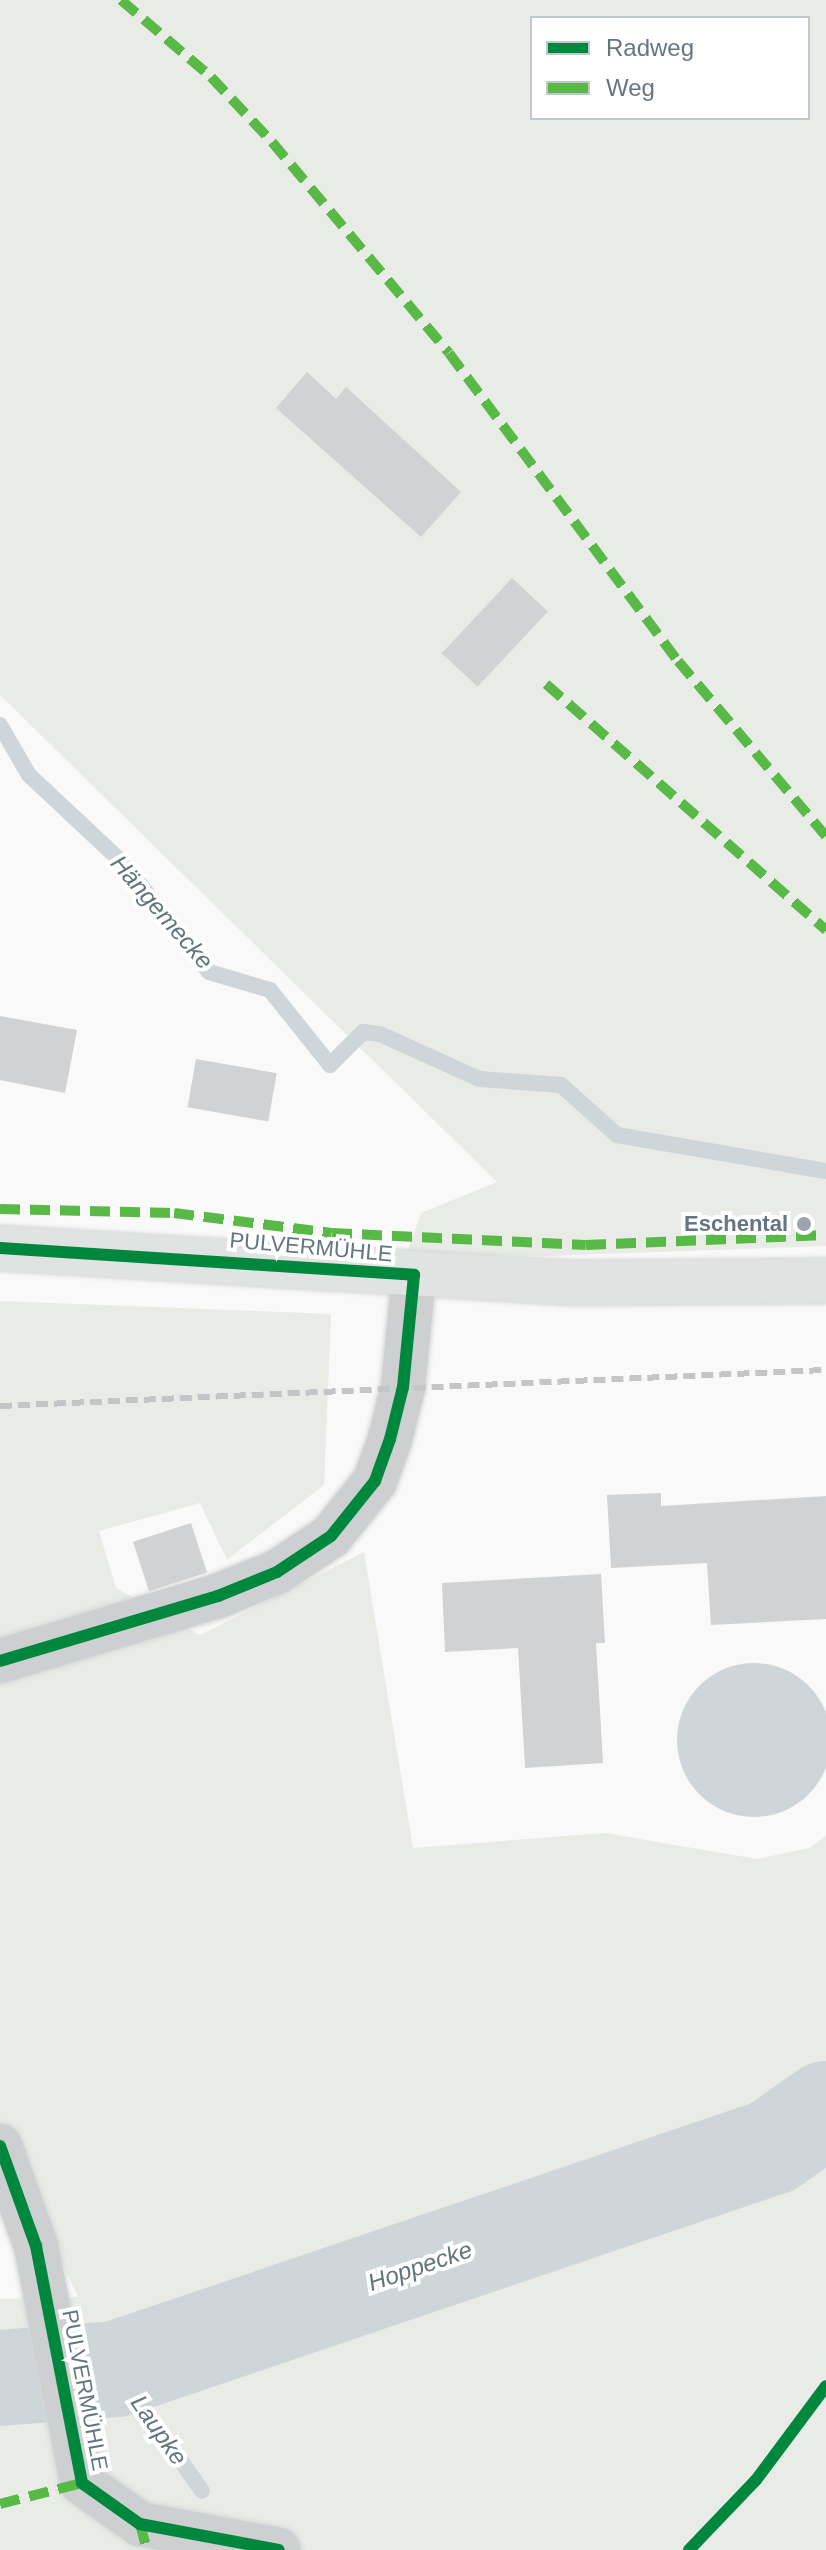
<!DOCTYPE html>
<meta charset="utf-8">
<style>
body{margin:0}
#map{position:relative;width:826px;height:2550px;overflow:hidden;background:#f9f9f9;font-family:Arial,sans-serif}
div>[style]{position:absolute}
.green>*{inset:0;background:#e8ebe6}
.water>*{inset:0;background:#ced6d9}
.round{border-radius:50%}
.stream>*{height:16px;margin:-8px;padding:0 8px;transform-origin:8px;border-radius:8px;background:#ced6d9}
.river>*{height:96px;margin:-48px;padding:0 48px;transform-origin:48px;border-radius:48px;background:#ced6d9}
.building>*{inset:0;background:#d0d2d3;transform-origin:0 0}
.roads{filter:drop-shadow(0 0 2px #d5d6d7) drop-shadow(0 0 2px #d5d6d7)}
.minor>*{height:44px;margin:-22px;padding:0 22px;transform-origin:22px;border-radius:22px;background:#cecfd0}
.major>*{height:44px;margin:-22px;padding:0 22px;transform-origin:22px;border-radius:22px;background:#e1e2e2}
.rail>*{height:6px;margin-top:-3px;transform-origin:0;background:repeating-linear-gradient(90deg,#c3c5c6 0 12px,transparent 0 18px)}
.quiet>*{height:10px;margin-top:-5px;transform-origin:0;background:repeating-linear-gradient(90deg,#58b947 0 20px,transparent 0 30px)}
.cycleway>*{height:12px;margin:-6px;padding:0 6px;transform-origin:6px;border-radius:6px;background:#00873e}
.dots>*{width:22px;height:22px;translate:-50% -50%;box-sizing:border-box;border:4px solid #fff;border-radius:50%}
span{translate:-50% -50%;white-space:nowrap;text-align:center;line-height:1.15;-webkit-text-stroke:8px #fff;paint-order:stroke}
.poi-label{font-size:22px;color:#657683;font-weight:700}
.right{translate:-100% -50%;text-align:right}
.street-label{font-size:22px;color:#657683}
.water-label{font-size:24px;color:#60757c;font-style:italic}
.legend{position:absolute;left:530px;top:16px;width:280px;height:104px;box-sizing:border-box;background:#fff;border:2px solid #c1c8cd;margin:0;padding:10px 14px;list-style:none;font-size:24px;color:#657683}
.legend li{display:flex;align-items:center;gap:16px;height:40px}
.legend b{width:40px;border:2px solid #c1c8cd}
</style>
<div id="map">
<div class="green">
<div style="clip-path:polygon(evenodd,0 0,826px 0,826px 1246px,544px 1256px,407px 1253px,421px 1213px,497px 1182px,0 695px,0 0,532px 18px,808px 18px,808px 118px,532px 118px,532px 18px)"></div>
<div style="clip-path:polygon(0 1301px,331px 1314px,324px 1485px,227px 1560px,200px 1503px,99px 1531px,116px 1588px,200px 1635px,364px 1552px,413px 1848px,605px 1833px,757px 1859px,809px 1848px,826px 1836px,826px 2550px,0 2550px,0 2299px,78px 2297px,0 2131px)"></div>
</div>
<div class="water">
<div class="round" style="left:677px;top:1663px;width:154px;height:154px"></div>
</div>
<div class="stream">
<div style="left:0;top:725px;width:58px;rotate:59.9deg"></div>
<div style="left:29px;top:775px;width:130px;rotate:43.1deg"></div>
<div style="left:124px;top:864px;width:137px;rotate:51.8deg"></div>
<div style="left:209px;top:972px;width:64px;rotate:16.4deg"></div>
<div style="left:270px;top:990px;width:96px;rotate:51.3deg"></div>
<div style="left:330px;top:1065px;width:47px;rotate:-45deg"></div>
<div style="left:363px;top:1032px;width:17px;rotate:7deg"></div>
<div style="left:380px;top:1034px;width:109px;rotate:24.4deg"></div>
<div style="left:479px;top:1079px;width:82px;rotate:4.2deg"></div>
<div style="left:561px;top:1085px;width:75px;rotate:41.8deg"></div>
<div style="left:617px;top:1135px;width:212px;rotate:9.8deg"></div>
<div style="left:116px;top:2369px;width:149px;rotate:54.8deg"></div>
</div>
<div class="river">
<div style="left:0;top:2378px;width:116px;rotate:-4.4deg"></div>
<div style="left:116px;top:2369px;width:693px;rotate:-18.7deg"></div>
<div style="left:772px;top:2147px;width:66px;rotate:-35.1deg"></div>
</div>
<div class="building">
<div style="clip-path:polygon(307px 372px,336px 399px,346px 387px,461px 492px,421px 537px,276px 408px)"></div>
<div style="left:512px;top:578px;width:49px;height:103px;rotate:43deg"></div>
<div style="clip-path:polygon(0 1016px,77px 1030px,65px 1093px,0 1080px)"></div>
<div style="left:196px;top:1059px;width:82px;height:49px;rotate:10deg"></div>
<div style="clip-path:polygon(661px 1493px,661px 1506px,826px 1496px,826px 1619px,711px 1625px,707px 1563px,611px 1568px,607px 1495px)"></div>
<div style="left:191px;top:1523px;width:52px;height:61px;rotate:72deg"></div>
<div style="clip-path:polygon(601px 1574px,605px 1643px,596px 1643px,603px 1763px,525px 1768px,518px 1648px,445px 1652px,442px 1583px)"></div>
</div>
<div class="roads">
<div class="minor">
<div style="left:0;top:1661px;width:227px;rotate:-16.6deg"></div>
<div style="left:218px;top:1596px;width:64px;rotate:-22.1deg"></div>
<div style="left:277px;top:1572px;width:65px;rotate:-33.7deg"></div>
<div style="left:331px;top:1536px;width:70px;rotate:-51.3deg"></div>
<div style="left:375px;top:1481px;width:45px;rotate:-70.3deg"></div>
<div style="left:390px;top:1439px;width:54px;rotate:-76deg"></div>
<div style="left:403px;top:1387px;width:113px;rotate:-84.4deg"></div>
<div style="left:0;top:2146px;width:106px;rotate:70.2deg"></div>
<div style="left:36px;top:2246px;width:241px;rotate:79deg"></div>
<div style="left:82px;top:2483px;width:71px;rotate:35.3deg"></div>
<div style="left:140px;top:2524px;width:141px;rotate:10.6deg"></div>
</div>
<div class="major">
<div style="left:0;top:1248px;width:575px;rotate:3.49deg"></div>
<div style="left:574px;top:1283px;width:252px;rotate:-0.5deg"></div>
</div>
</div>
<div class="rail">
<div style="left:0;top:1406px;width:827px;rotate:-2.5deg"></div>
</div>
<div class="quiet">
<div style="left:121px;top:0;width:118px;rotate:40.5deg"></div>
<div style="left:211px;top:77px;width:89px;rotate:46.8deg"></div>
<div style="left:272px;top:142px;width:275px;rotate:50deg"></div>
<div style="left:449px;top:353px;width:384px;rotate:53.4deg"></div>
<div style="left:678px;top:661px;width:229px;rotate:49.8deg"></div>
<div style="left:546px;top:684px;width:373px;rotate:41.3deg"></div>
<div style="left:0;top:1209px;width:174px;rotate:1.3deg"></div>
<div style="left:174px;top:1213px;width:159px;rotate:7.2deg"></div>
<div style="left:332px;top:1233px;width:254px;rotate:2.7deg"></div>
<div style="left:586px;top:1245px;width:240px;rotate:-2.4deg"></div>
<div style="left:0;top:2504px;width:85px;rotate:-14.4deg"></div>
<div style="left:140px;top:2524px;width:27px;rotate:75deg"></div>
</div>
<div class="cycleway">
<div style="left:0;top:1248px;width:415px;rotate:3.7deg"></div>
<div style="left:414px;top:1275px;width:113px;rotate:95.6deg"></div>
<div style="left:403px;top:1387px;width:54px;rotate:104deg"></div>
<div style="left:390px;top:1439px;width:45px;rotate:109.7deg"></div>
<div style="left:375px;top:1481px;width:70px;rotate:128.7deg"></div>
<div style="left:331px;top:1536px;width:65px;rotate:146.3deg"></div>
<div style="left:277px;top:1572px;width:64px;rotate:157.9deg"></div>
<div style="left:218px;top:1596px;width:227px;rotate:163.4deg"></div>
<div style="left:0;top:2146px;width:106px;rotate:70.2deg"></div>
<div style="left:36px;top:2246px;width:241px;rotate:79deg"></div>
<div style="left:82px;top:2483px;width:71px;rotate:35.3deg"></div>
<div style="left:140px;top:2524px;width:141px;rotate:10.6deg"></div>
<div style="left:689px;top:2550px;width:97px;rotate:-46.3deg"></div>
<div style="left:756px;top:2480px;width:117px;rotate:-53.3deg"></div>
</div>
<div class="dots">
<div style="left:804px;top:1224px;background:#99a4ac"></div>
</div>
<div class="poi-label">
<span class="right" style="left:788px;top:1224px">Eschental</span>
</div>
<div class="street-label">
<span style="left:311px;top:1247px;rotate:5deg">PULVERMÜHLE</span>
<span style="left:85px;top:2390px;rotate:79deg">PULVERMÜHLE</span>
</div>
<div class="water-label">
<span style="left:162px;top:912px;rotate:49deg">Hängemecke</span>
<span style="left:420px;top:2266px;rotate:-19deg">Hoppecke</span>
<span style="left:159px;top:2430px;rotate:55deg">Laupke</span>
</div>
<ul class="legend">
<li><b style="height:10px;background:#00873e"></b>Radweg</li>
<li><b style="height:10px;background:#58b947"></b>Weg</li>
</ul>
</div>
